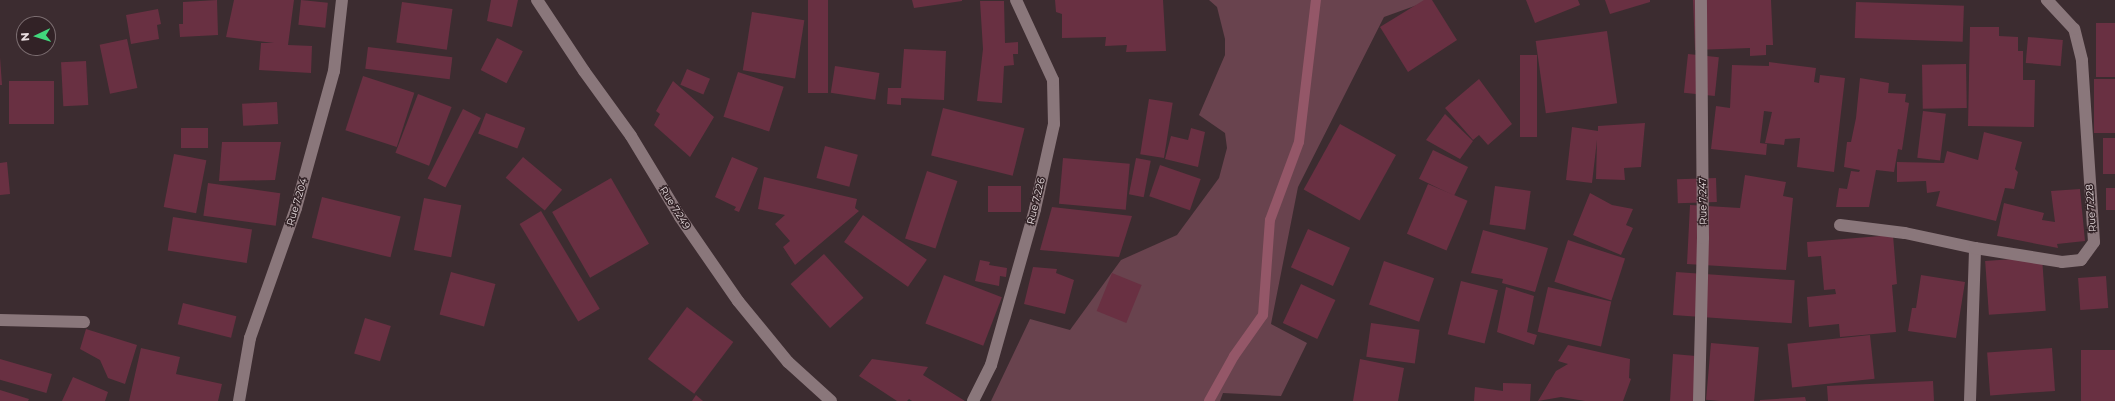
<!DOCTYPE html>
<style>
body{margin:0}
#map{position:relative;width:2115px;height:401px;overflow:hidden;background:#3c2c30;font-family:Montserrat,sans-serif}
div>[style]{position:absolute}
.green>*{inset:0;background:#69434e}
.stream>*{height:10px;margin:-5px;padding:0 5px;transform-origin:5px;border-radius:5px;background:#945768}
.building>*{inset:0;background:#693042;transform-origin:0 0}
.street>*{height:12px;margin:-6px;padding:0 6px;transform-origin:6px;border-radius:6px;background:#8a777b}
span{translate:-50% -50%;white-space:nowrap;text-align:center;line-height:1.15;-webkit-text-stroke:3px #322226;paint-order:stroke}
.street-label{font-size:10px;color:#e9dee0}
.north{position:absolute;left:16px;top:16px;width:40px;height:40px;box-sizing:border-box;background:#322226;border:1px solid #7b6d70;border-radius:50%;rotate:266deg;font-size:11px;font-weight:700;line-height:16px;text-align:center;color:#e9dee0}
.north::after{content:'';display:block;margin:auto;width:14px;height:18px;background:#41d77c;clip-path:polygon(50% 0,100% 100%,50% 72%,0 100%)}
</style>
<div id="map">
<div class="green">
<div style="clip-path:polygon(1209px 0,1431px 0,1384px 17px,1298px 187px,1271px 324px,1307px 343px,1281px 396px,1223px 393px,1220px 401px,991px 401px,1030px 319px,1070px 330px,1121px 260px,1177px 235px,1219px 178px,1227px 148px,1225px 133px,1199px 115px,1225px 55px,1225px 39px,1217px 7px)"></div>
</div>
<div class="stream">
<div style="left:1209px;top:401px;width:51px;rotate:-60.9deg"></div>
<div style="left:1234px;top:356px;width:50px;rotate:-54.7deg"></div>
<div style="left:1263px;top:315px;width:95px;rotate:-85.8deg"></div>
<div style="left:1270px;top:220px;width:83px;rotate:-69.6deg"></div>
<div style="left:1299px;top:142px;width:143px;rotate:-83.2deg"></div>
</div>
<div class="building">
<div style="clip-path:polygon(217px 0,218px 35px,180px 37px,179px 24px,183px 24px,183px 2px)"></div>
<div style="clip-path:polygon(234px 0,294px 0,288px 45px,312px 46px,311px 73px,259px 70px,261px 43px,274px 43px,226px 37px)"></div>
<div style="left:301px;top:0;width:27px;height:25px;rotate:6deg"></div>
<div style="clip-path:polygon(491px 0,518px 0,512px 27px,487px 21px)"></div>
<div style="left:808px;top:0;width:20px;height:93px"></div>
<div style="clip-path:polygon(912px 0,962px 0,962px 1px,914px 8px)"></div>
<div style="clip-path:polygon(1055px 0,1163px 0,1166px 51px,1126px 52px,1127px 45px,1105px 46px,1106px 37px,1062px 38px,1062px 14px,1056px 12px)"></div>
<div style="clip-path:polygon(1424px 0,1432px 0,1457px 40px,1408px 72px,1380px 27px)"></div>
<div style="clip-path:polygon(1526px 0,1578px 0,1580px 5px,1535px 23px)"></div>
<div style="clip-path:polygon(1605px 0,1650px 0,1650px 2px,1610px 14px)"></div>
<div style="clip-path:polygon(1693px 0,1771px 0,1773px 45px,1766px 45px,1766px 55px,1750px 56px,1750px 48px,1695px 50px)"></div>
<div style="clip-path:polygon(980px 1px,1004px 1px,1005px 43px,1018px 42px,1018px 54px,1013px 54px,1014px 65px,1004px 66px,1002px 103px,977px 101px,983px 49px)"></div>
<div style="left:402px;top:2px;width:51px;height:41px;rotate:8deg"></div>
<div style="left:1856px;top:2px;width:108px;height:36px;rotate:2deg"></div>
<div style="clip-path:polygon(158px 9px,161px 24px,157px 25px,159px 39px,131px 44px,126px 15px)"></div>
<div style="left:752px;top:12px;width:53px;height:59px;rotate:9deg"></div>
<div style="left:2096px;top:23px;width:19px;height:54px"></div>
<div style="clip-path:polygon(1970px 27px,1999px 27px,1999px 36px,2018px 37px,2018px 51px,2023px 51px,2023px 80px,2035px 80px,2034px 127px,1968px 126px)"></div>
<div style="left:1607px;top:31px;width:73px;height:72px;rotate:82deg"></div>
<div style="left:2028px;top:37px;width:35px;height:26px;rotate:5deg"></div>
<div style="left:497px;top:38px;width:29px;height:36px;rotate:27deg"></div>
<div style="left:127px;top:39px;width:50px;height:28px;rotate:78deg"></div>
<div style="left:368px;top:47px;width:85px;height:22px;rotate:7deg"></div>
<div style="clip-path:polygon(904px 49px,946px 51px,944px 100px,901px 98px,901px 105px,887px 104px,888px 88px,901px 88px)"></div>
<div style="left:1688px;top:54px;width:31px;height:39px;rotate:6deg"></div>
<div style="left:1520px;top:55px;width:17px;height:82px"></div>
<div style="clip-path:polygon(0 57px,2px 85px,0 85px)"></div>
<div style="left:86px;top:61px;width:44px;height:25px;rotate:87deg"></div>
<div style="clip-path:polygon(1769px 62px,1816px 68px,1814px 82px,1819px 83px,1820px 75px,1845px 78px,1834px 172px,1797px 167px,1800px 138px,1785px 139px,1784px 145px,1765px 143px,1772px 112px,1764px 111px,1760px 143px,1767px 144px,1766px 155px,1711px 149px,1716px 106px,1730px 108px,1732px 65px,1769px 66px)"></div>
<div style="left:1966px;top:64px;width:44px;height:44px;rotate:89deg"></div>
<div style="left:835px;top:66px;width:45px;height:27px;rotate:9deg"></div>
<div style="left:687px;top:69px;width:25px;height:17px;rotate:23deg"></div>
<div style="left:738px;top:72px;width:48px;height:47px;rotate:18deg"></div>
<div style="left:363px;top:76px;width:54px;height:57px;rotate:18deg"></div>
<div style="clip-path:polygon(1860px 78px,1889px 83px,1888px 93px,1906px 94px,1905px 102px,1909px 103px,1902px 150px,1898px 149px,1894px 172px,1876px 170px,1869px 207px,1836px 207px,1839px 188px,1847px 189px,1851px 171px,1859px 172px,1860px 170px,1844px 167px,1847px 142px,1851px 142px,1856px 118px)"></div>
<div style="clip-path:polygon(1479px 79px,1512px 124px,1488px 145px,1479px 135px,1473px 140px,1445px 108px)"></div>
<div style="left:2115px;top:79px;width:54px;height:21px;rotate:90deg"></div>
<div style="left:9px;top:81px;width:45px;height:43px"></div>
<div style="clip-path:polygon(673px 81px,714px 117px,690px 157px,654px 125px,660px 114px,656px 111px)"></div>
<div style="left:418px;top:94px;width:36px;height:63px;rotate:21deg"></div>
<div style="left:1149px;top:99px;width:24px;height:56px;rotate:9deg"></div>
<div style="left:277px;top:102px;width:22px;height:35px;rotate:87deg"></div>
<div style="left:943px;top:108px;width:84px;height:49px;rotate:14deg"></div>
<div style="left:463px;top:109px;width:20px;height:78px;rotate:27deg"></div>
<div style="left:1923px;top:111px;width:23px;height:47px;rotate:7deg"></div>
<div style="left:486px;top:113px;width:42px;height:22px;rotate:21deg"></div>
<div style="clip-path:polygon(1445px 114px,1473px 141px,1460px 159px,1426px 140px)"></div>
<div style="clip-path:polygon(1645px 123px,1641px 167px,1624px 168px,1625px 180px,1596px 179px,1597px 140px,1592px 183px,1566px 180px,1572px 127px,1598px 131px,1598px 126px)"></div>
<div style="left:1340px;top:124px;width:64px;height:75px;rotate:29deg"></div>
<div style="left:181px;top:128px;width:27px;height:20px"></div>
<div style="clip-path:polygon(1191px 128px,1205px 132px,1198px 167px,1165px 159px,1171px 136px,1188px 140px)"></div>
<div style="clip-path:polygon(1984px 132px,2022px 142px,2015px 169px,2018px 172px,2014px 189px,2005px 188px,1996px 221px,1936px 206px,1940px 191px,1927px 193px,1926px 181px,1897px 182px,1897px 162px,1944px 163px,1947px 151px,1978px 160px)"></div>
<div style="left:2103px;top:138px;width:12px;height:36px"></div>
<div style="clip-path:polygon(222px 142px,281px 142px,275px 180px,219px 181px)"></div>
<div style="left:825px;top:146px;width:34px;height:33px;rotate:15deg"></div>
<div style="left:1433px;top:150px;width:39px;height:32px;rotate:26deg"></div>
<div style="left:174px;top:154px;width:33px;height:54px;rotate:11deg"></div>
<div style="left:523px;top:157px;width:51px;height:27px;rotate:40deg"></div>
<div style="clip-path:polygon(732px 157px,758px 168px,739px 212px,734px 210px,736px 207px,715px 197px)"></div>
<div style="left:1063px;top:158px;width:67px;height:46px;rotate:5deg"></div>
<div style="left:1136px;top:158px;width:15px;height:37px;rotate:11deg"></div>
<div style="clip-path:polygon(7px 162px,10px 194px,0 195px,0 163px)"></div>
<div style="left:1160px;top:165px;width:43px;height:33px;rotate:19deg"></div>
<div style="left:927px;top:171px;width:32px;height:71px;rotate:18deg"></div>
<div style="clip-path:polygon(1745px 175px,1786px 182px,1783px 196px,1793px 198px,1786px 270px,1687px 264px,1690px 205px,1740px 208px)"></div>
<div style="clip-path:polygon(764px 177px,857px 199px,855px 208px,859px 211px,795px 265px,783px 247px,790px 241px,775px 224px,785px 215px,758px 209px)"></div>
<div style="left:611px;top:178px;width:76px;height:68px;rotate:60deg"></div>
<div style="left:1716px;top:178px;width:24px;height:39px;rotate:88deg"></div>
<div style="left:208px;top:183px;width:73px;height:33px;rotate:8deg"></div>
<div style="left:1428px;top:184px;width:43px;height:54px;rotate:23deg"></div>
<div style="left:988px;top:186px;width:33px;height:26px"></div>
<div style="left:1495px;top:186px;width:36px;height:39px;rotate:8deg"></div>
<div style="left:2106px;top:188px;width:9px;height:22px"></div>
<div style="clip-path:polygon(2080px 189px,2085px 241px,2057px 244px,2058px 248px,1997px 236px,2004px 203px,2044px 213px,2042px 220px,2055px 222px,2051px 191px)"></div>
<div style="clip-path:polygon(1590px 193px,1612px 205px,1633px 209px,1626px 225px,1633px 228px,1621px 255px,1573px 235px)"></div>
<div style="left:322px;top:197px;width:81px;height:42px;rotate:14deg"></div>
<div style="left:424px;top:198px;width:38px;height:53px;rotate:11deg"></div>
<div style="clip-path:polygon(1052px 207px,1132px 216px,1119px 257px,1040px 250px)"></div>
<div style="left:541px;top:211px;width:114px;height:25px;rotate:59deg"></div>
<div style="left:863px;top:215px;width:78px;height:33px;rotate:35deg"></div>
<div style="left:173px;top:217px;width:80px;height:34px;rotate:9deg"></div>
<div style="left:1308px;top:229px;width:46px;height:42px;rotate:24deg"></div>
<div style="clip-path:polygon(1483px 230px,1548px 248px,1535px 292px,1502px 283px,1503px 279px,1471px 273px)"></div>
<div style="clip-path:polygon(1893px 235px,1897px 284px,1892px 285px,1896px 332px,1840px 337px,1839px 324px,1809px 327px,1807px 297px,1836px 294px,1835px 289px,1824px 290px,1821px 256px,1808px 257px,1807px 242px)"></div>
<div style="left:1568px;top:240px;width:60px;height:44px;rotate:18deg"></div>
<div style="left:824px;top:254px;width:59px;height:45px;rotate:48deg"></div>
<div style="left:2042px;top:257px;width:54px;height:57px;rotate:86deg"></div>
<div style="clip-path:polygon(980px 260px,990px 262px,989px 265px,1007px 268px,1006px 277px,1000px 276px,999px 286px,975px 281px)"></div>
<div style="left:1384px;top:261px;width:53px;height:46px;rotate:19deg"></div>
<div style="clip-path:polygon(1033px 267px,1057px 269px,1056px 273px,1074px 280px,1065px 314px,1024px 304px)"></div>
<div style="left:451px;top:272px;width:46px;height:44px;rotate:15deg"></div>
<div style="left:1676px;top:272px;width:119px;height:43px;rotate:4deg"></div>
<div style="left:1112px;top:273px;width:32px;height:41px;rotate:22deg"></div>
<div style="left:944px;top:275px;width:62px;height:52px;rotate:21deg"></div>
<div style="clip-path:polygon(1921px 275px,1965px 282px,1956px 338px,1908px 331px,1912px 308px,1916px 308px)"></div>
<div style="left:2106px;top:276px;width:32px;height:28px;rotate:86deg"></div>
<div style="left:1461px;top:281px;width:38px;height:55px;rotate:14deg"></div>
<div style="left:1301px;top:284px;width:38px;height:43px;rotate:25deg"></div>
<div style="clip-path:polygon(1506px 287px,1534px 296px,1527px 332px,1537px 335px,1534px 345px,1497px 332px)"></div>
<div style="left:1548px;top:287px;width:65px;height:46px;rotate:13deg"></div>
<div style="left:183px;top:303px;width:55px;height:22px;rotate:14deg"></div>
<div style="left:687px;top:307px;width:58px;height:65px;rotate:37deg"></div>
<div style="left:365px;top:318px;width:27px;height:37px;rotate:17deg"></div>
<div style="left:1371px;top:323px;width:49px;height:34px;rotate:8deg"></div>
<div style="clip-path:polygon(86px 329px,137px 345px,125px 384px,108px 378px,100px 360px,80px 349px)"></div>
<div style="left:1870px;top:335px;width:44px;height:83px;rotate:84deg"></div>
<div style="left:1711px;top:343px;width:48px;height:57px;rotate:5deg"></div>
<div style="clip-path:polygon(1568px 345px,1630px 359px,1629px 378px,1631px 379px,1623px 401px,1585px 401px,1561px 397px,1538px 401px,1556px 371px,1568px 364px,1558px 361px)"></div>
<div style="clip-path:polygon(141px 348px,180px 357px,176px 374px,222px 384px,218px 401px,129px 401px)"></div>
<div style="left:2052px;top:348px;width:43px;height:65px;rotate:86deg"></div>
<div style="left:2115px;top:350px;width:51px;height:34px;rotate:90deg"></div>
<div style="clip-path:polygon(1673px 354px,1696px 356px,1697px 401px,1670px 401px)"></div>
<div style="left:0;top:359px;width:54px;height:20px;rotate:16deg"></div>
<div style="clip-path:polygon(872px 359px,928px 367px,923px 375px,965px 401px,912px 401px,909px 399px,907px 401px,897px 401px,859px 376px)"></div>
<div style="clip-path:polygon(1360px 359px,1404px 368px,1398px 401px,1353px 401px)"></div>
<div style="clip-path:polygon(73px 377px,108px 392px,105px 401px,62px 401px)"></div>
<div style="clip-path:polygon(1933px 381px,1934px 401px,1828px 401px,1827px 386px)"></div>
<div style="clip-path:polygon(1503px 383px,1531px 384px,1530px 401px,1474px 401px,1475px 387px,1503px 391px)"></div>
<div style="clip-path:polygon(0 390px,29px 399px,28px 401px,0 401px)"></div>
<div style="clip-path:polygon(696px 395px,703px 401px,692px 401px)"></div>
<div style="clip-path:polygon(1805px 397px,1806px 401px,1760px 401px,1760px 400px)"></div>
</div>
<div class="street">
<div style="left:537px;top:0;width:85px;rotate:56.5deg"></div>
<div style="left:584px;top:71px;width:80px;rotate:54.1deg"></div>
<div style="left:631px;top:136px;width:95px;rotate:58.8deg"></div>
<div style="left:680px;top:217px;width:102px;rotate:55.4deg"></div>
<div style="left:738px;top:301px;width:79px;rotate:50.7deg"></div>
<div style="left:788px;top:362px;width:58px;rotate:42.2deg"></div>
<div style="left:1840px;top:225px;width:65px;rotate:7deg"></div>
<div style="left:1905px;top:233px;width:72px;rotate:12.1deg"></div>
<div style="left:0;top:320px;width:84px;rotate:1.4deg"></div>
<div style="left:239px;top:401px;width:64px;rotate:-80.1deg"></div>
<div style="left:250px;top:338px;width:138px;rotate:-70.5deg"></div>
<div style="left:296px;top:208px;width:142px;rotate:-74.5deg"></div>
<div style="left:334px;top:71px;width:71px;rotate:-83.6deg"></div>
<div style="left:973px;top:401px;width:40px;rotate:-63.4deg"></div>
<div style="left:991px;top:365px;width:162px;rotate:-74.2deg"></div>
<div style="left:1035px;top:209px;width:87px;rotate:-77.4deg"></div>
<div style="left:1054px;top:124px;width:44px;rotate:-91.3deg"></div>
<div style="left:1053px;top:80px;width:88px;rotate:-114.8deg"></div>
<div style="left:1699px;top:401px;width:163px;rotate:-88.6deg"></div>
<div style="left:1703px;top:238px;width:238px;rotate:-90.5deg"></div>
<div style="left:1970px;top:401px;width:153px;rotate:-88.1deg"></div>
<div style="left:1975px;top:248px;width:88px;rotate:9.1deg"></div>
<div style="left:2062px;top:262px;width:19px;rotate:-6deg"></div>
<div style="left:2081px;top:260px;width:22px;rotate:-54deg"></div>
<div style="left:2094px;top:242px;width:182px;rotate:-93.8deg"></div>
<div style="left:2082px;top:60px;width:32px;rotate:-104deg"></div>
<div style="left:2074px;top:29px;width:40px;rotate:-133deg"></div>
</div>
<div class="street-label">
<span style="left:1036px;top:201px;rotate:-76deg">Rue 7.226</span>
<span style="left:1703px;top:201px;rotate:-91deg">Rue 7.247</span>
<span style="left:297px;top:202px;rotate:-73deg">Rue 7.204</span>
<span style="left:675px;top:208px;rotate:58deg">Rue 7.249</span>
<span style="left:2091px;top:208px;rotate:-94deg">Rue 7.228</span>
</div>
<div class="north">N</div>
</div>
